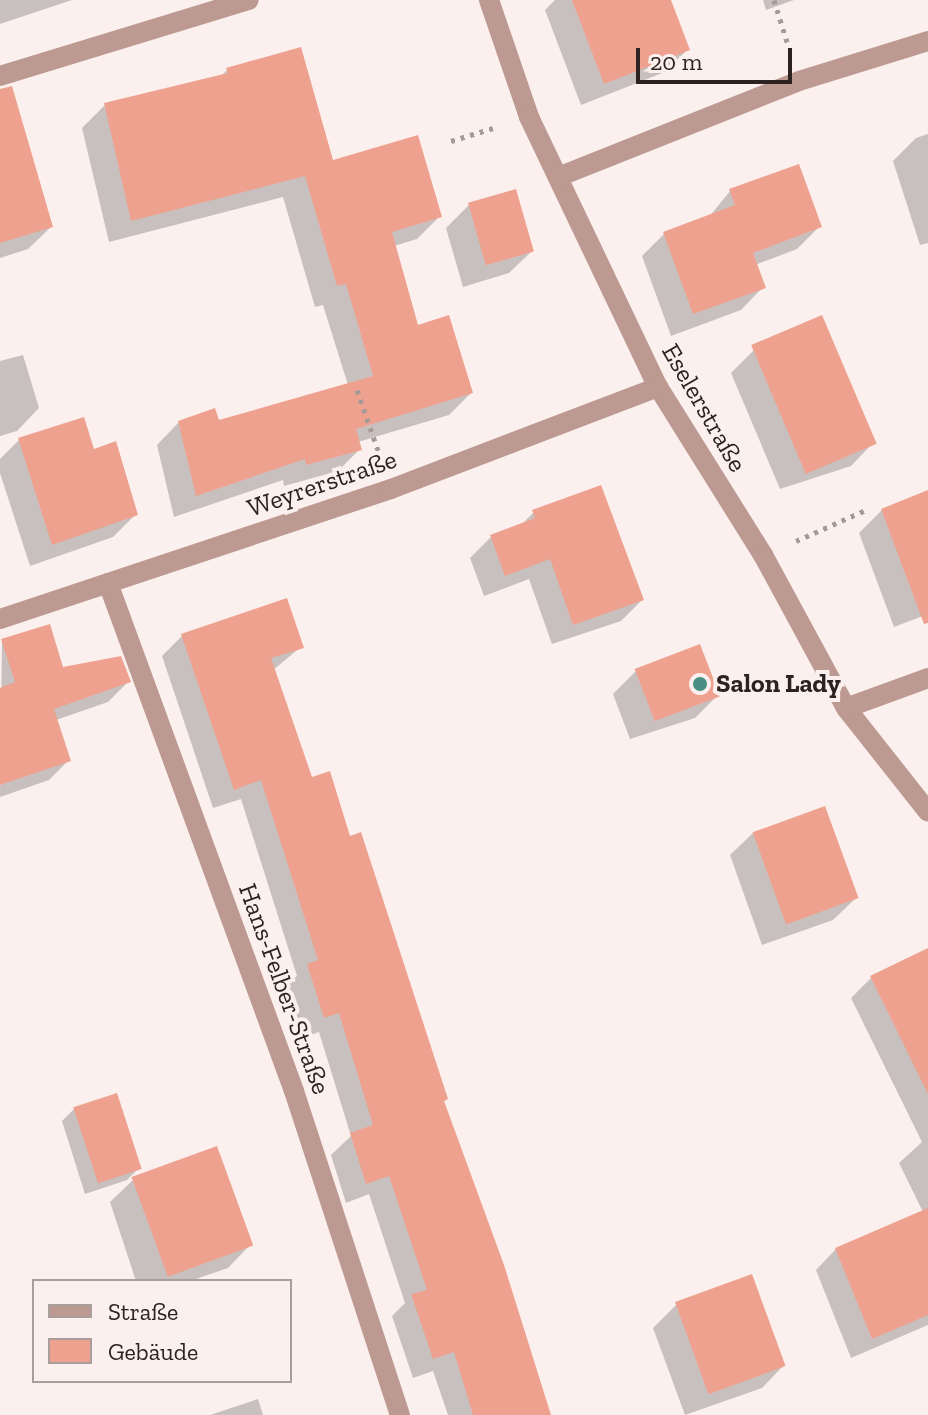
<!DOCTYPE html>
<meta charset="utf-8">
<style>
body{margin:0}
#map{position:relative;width:928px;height:1415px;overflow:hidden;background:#fbf0ee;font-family:"Zilla Slab",serif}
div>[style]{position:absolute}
.shadow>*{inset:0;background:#0003}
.building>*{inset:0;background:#efa18f;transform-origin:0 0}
.path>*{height:5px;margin-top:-2.5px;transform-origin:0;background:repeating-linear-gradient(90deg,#a59a98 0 4px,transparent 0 10px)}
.minor>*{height:20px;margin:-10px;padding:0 10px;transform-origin:10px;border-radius:10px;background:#bc9991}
.dots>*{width:22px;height:22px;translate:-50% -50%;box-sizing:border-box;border:4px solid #fbf0ee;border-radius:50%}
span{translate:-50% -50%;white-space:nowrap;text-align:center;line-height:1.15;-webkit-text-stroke:8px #fbf0ee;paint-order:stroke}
.street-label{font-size:26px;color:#2c2220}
.poi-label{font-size:26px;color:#2c2220;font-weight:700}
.left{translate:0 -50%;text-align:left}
.legend{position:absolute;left:32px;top:1279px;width:260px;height:104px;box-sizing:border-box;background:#fbf0ee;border:2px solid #a89e9c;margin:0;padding:10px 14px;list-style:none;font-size:24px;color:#2c2220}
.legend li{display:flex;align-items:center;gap:16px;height:40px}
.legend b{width:40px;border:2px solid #a89e9c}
.scale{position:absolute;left:636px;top:48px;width:156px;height:36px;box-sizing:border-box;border:4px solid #2c2220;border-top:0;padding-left:10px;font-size:24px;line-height:28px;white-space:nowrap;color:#2c2220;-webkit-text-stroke:6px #fbf0ee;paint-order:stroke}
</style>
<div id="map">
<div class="shadow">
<div style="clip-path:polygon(0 0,72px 0,0 24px)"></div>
<div style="clip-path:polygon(555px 0,669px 0,688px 49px,665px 72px,581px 105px,545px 10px)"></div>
<div style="clip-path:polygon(763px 0,794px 0,766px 10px)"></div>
<div style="clip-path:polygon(227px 70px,332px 163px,440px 216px,417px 239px,394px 246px,417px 327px,471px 393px,449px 415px,358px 442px,360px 449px,338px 471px,284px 486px,283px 480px,174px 517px,157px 445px,179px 422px,217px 423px,348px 385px,323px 305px,315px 307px,283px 197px,109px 242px,82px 128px,105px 105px,220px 77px)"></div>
<div style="clip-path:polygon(928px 134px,928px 243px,920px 245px,893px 161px,916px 138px)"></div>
<div style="clip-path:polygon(0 147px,51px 227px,28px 249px,0 258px)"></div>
<div style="clip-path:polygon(730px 191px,820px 226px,797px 249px,755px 265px,763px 287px,741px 310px,671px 336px,642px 256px,664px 234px,709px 217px)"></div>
<div style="clip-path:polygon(469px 205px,532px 251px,509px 273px,463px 287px,446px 228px)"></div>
<div style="clip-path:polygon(754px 350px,873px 443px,851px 466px,780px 489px,731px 373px)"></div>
<div style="clip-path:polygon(23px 355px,39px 408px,17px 431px,0 436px,0 361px)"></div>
<div style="clip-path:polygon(19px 440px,93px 451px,136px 514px,113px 537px,30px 566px,0 473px,0 459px)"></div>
<div style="clip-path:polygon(928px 493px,928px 614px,894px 627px,859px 533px,882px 510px)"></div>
<div style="clip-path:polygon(534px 512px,642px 600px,621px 621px,552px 644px,529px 579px,484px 596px,470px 558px,491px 537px,520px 526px)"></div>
<div style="clip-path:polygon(182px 636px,301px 647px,273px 670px,310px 780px,348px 838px,550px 1415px,448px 1415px,433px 1371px,413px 1378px,392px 1316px,405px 1303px,369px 1194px,346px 1203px,331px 1155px,351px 1136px,319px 1032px,304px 1037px,287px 985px,297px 976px,241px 799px,213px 808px,162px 656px)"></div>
<div style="clip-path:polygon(2px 641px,62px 670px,128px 682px,108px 702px,56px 720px,69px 760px,49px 780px,0 797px)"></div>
<div style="clip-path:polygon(636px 671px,717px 696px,695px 718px,630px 739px,613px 694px)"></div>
<div style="clip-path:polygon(753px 833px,856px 898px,833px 920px,762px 945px,730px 855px)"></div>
<div style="clip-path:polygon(928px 950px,928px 1325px,851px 1358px,816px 1270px,836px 1249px,923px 1212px,899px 1163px,922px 1142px,851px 998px,871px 978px)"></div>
<div style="clip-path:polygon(74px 1109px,139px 1168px,127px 1180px,85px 1194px,62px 1121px)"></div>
<div style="clip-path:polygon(133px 1180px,250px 1245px,228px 1268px,190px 1281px,136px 1281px,110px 1202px)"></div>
<div style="clip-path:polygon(676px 1305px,784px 1365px,762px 1388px,685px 1415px,653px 1328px)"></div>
<div style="clip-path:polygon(258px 1399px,263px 1415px,210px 1415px)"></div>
</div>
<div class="building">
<div style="clip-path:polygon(572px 0,671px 0,690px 50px,604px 84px)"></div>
<div style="clip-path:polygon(301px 47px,333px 160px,418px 135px,442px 217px,392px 232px,418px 325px,449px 315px,473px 393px,356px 429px,362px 450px,306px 465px,305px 459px,196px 496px,178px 421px,215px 408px,219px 420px,373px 376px,346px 284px,337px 286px,305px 176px,131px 221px,104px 103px,228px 73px,226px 68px)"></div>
<div style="clip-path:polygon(12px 86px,53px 227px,0 243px,0 89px)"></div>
<div style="clip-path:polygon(799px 164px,822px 227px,753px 253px,766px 288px,693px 314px,663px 232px,735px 205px,729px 189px)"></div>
<div style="left:516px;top:189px;width:65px;height:50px;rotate:74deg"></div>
<div style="left:822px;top:315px;width:140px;height:77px;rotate:67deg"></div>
<div style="clip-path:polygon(84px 417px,94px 449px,116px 441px,138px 515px,52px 545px,18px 438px)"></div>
<div style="clip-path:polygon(601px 485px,644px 600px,573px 625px,550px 559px,505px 576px,490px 535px,535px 518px,532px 510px)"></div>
<div style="clip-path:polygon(928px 490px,928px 623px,924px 624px,881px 509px)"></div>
<div style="clip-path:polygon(287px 598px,304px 648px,271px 658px,312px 777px,330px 771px,350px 836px,361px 832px,448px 1099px,444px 1101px,504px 1265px,551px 1415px,473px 1415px,454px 1352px,433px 1359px,411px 1294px,427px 1290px,389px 1176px,366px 1184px,350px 1133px,373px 1125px,339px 1013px,324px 1018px,307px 964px,318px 960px,261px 780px,234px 790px,181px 634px)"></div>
<div style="clip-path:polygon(50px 624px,63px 667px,121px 656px,131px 682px,54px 709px,71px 761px,0 785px,0 688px,15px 682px,1px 639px)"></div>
<div style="left:700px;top:644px;width:56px;height:70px;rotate:69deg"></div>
<div style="left:825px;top:806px;width:98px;height:77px;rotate:70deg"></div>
<div style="clip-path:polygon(928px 948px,928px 1094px,870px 976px)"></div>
<div style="left:117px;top:1093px;width:80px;height:46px;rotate:72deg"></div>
<div style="left:217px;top:1146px;width:106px;height:91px;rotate:70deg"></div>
<div style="clip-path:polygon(928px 1208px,928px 1315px,872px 1339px,835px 1248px)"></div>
<div style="left:752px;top:1274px;width:98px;height:82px;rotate:70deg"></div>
</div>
<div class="path">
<div style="left:774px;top:0;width:47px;rotate:72.7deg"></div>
<div style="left:451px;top:141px;width:44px;rotate:-17.2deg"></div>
<div style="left:357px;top:390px;width:67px;rotate:70.8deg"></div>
<div style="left:796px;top:541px;width:79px;rotate:-24deg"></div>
</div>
<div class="minor">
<div style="left:489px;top:0;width:124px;rotate:71.1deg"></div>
<div style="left:529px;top:117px;width:299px;rotate:64.5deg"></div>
<div style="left:658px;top:387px;width:198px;rotate:58deg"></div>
<div style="left:763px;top:555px;width:174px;rotate:61.5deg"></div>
<div style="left:846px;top:708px;width:132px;rotate:51.7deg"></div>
<div style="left:0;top:76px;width:260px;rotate:-17deg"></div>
<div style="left:558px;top:177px;width:259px;rotate:-21.7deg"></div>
<div style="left:799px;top:81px;width:135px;rotate:-17.2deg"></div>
<div style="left:108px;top:583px;width:541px;rotate:69.89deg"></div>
<div style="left:294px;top:1091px;width:341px;rotate:71.9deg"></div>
<div style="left:0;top:619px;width:412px;rotate:-18.4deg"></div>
<div style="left:391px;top:489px;width:286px;rotate:-20.9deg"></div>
<div style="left:846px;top:708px;width:87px;rotate:-20.1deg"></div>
</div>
<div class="dots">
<div style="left:700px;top:684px;background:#498e84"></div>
</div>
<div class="street-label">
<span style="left:704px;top:408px;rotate:60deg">Eselerstraße</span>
<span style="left:322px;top:484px;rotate:-19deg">Weyrerstraße</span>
<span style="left:284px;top:989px;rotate:70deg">Hans-Felber-Straße</span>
</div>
<div class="poi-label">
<span class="left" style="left:716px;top:684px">Salon Lady</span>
</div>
<ul class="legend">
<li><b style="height:10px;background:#bc9991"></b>Straße</li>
<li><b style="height:22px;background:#efa18f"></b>Gebäude</li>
</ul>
<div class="scale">20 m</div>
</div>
